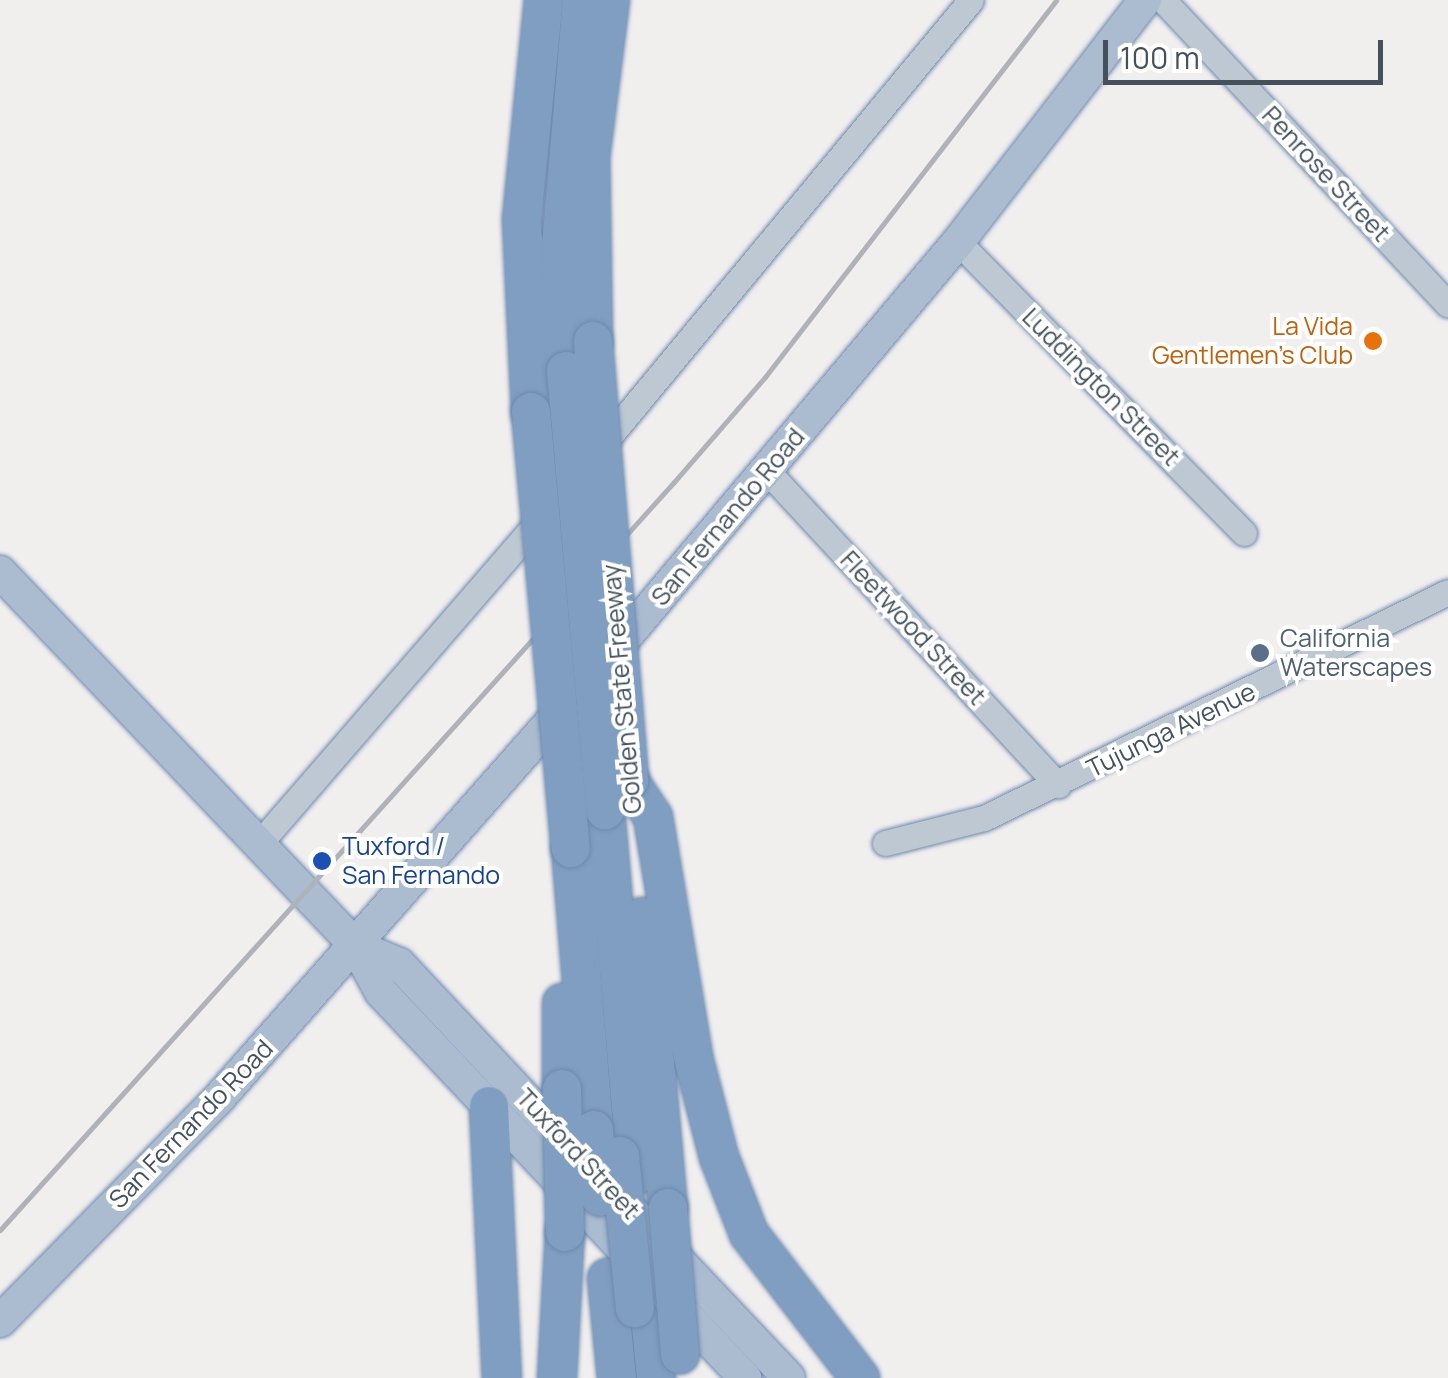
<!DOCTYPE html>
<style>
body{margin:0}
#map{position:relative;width:1448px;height:1378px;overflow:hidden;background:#f1eeee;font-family:Manrope,sans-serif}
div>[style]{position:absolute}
.roads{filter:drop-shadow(0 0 2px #6c89ae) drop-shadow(0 0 2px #6c89ae)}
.minor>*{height:25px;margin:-12.5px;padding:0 12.5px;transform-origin:12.5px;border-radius:12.5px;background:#bdc8d2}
.major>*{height:32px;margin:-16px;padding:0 16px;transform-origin:16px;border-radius:16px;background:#abbcd0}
.highway>*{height:38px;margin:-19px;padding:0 19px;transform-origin:19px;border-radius:19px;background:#809ec2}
.rail>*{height:5px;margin:-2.5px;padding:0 2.5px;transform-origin:2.5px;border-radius:2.5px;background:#afb3b9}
.bridges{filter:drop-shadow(0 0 2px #6c89ae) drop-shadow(0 0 2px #6c89ae)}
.highway-bridge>*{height:38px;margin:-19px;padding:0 19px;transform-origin:19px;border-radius:19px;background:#809ec2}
.dots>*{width:28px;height:28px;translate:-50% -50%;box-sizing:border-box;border:5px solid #fff;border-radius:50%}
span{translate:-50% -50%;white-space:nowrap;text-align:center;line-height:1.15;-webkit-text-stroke:8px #fff;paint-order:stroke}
.street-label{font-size:25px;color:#44515d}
.food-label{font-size:25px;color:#c56008}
.right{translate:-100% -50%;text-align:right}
.service-label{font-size:25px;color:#4e5e75}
.left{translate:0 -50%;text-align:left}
.transit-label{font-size:25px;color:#164399}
.scale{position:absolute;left:1103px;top:40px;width:280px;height:45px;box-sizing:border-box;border:5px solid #44515d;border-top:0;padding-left:12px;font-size:30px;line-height:35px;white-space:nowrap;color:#44515d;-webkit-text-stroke:8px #fff;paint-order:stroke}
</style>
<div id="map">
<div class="roads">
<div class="minor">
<div style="left:1163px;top:0;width:417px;rotate:46.9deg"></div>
<div style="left:958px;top:242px;width:408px;rotate:45.5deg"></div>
<div style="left:598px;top:450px;width:584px;rotate:-50.35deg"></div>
<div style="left:768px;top:472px;width:427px;rotate:47.2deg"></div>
<div style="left:885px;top:843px;width:102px;rotate:-14.2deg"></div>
<div style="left:984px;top:818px;width:516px;rotate:-25.97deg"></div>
<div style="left:257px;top:846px;width:437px;rotate:-49.1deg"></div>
</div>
<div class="major">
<div style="left:0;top:572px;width:516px;rotate:46.41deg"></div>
<div style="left:356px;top:946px;width:52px;rotate:61.5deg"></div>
<div style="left:381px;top:992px;width:531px;rotate:46.68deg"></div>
<div style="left:607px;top:659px;width:545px;rotate:-49.91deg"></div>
<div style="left:958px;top:242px;width:306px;rotate:-52.3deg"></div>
<div style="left:356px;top:946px;width:47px;rotate:22.7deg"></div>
<div style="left:399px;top:964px;width:254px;rotate:46.8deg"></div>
<div style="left:617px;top:1196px;width:250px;rotate:46.6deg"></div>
<div style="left:0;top:1321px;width:313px;rotate:-45.5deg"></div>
<div style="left:219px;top:1098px;width:527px;rotate:-48.54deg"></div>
</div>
<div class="highway">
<div style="left:593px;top:341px;width:183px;rotate:-90.9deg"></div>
<div style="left:590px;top:158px;width:159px;rotate:-82.8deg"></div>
<div style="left:566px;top:371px;width:126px;rotate:-92.3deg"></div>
<div style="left:561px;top:245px;width:246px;rotate:-85.1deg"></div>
<div style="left:531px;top:412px;width:193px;rotate:-92.7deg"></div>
<div style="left:522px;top:219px;width:220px;rotate:-84.3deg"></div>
<div style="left:629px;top:781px;width:43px;rotate:56.3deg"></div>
<div style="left:653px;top:817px;width:243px;rotate:80.5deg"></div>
<div style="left:693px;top:1057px;width:103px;rotate:75.4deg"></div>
<div style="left:719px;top:1157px;width:83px;rotate:68.7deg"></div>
<div style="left:749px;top:1234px;width:182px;rotate:52.4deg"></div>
<div style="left:605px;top:810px;width:366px;rotate:85deg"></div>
<div style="left:571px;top:848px;width:283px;rotate:85.3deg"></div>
<div style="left:642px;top:917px;width:292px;rotate:84.9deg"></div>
<div style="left:562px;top:1003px;width:86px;rotate:90deg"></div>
<div style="left:489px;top:1106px;width:272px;rotate:87.3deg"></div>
<div style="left:607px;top:1278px;width:100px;rotate:84.3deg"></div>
<div style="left:651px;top:1326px;width:52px;rotate:84.5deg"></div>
<div style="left:557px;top:1378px;width:146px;rotate:-86.9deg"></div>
</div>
</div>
<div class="rail">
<div style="left:0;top:1230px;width:1007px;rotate:-47.98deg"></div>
<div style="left:674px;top:482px;width:139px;rotate:-49.1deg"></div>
<div style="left:765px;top:377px;width:476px;rotate:-52.3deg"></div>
</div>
<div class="bridges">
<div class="highway-bridge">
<div style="left:593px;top:341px;width:441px;rotate:85.3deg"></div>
<div style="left:566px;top:371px;width:441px;rotate:84.9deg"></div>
<div style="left:531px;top:412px;width:438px;rotate:84.8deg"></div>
<div style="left:562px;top:1089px;width:143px;rotate:88.8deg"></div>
<div style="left:594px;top:1130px;width:67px;rotate:84.9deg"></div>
<div style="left:620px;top:1156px;width:153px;rotate:84.4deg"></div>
<div style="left:668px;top:1208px;width:147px;rotate:85.3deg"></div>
</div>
</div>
<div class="dots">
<div style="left:1373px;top:341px;background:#e8710a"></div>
<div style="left:1260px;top:653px;background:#5c6f8a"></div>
<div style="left:322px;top:861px;background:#1a4fb4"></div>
</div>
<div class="street-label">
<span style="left:1326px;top:174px;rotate:47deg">Penrose Street</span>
<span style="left:1101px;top:387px;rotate:45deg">Luddington Street</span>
<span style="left:728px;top:517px;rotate:-50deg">San Fernando Road</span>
<span style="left:913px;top:628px;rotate:47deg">Fleetwood Street</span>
<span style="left:622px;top:689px;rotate:-95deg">Golden State Freeway</span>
<span style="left:1171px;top:730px;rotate:-26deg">Tujunga Avenue</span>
<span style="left:191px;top:1124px;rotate:-46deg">San Fernando Road</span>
<span style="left:578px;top:1154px;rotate:47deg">Tuxford Street</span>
</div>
<div class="food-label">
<span class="right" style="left:1353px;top:341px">La Vida<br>Gentlemen's Club</span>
</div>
<div class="service-label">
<span class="left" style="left:1280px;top:653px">California<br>Waterscapes</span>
</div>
<div class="transit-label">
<span class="left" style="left:342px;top:861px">Tuxford /<br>San Fernando</span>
</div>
<div class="scale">100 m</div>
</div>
